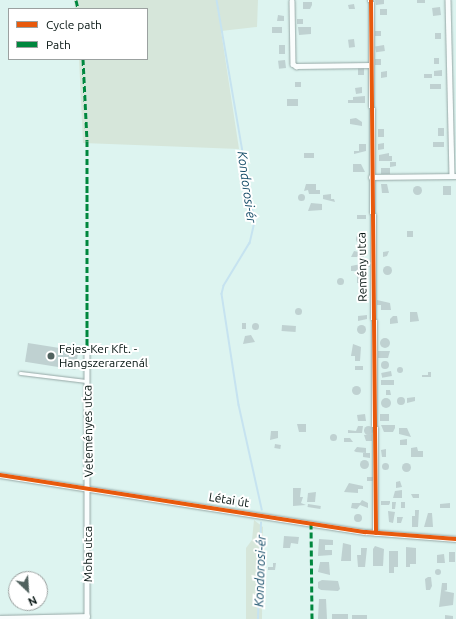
<!DOCTYPE html>
<meta charset="utf-8">
<style>
body{margin:0}
#map{position:relative;width:456px;height:619px;overflow:hidden;background:#ddf4f0;font-family:Ubuntu,sans-serif}
div>[style]{position:absolute}
.green>*{inset:0;background:#d6e6da}
.stream>*{height:1.5px;margin:-0.75px;padding:0 0.75px;transform-origin:0.75px;border-radius:0.75px;background:#c6e3f0}
.building>*{inset:0;background:#bfd1d1;transform-origin:0 0}
.round{border-radius:50%}
.roads{filter:drop-shadow(0 0 1px #94a6a4) drop-shadow(0 0 1px #94a6a4)}
.service>*{height:2.5px;margin:-1.25px;padding:0 1.25px;transform-origin:1.25px;border-radius:1.25px;background:#fafdfd}
.minor>*{height:4.5px;margin:-2.25px;padding:0 2.25px;transform-origin:2.25px;border-radius:2.25px;background:#fafdfd}
.quiet>*{height:3px;margin-top:-1.5px;transform-origin:0;background:repeating-linear-gradient(90deg,#00873e 0 6px,transparent 0 9px)}
.cycleway>*{height:4px;margin:-2px;padding:0 2px;transform-origin:2px;border-radius:2px;background:#e8590c}
.dots>*{width:11px;height:11px;translate:-50% -50%;box-sizing:border-box;border:2px solid #fff;border-radius:50%}
span{translate:-50% -50%;white-space:nowrap;text-align:center;line-height:1.15;-webkit-text-stroke:4px #fff;paint-order:stroke}
.street-label{font-size:12px;color:#051411}
.poi-label{font-size:12px;color:#051411}
.left{translate:0 -50%;text-align:left}
.water-label{font-size:13px;color:#144b67;font-style:italic}
.legend{position:absolute;left:8px;top:8px;width:140px;height:52px;box-sizing:border-box;background:#fff;border:1px solid #9ba1a0;margin:0;padding:5px 7px;list-style:none;font-size:12px;color:#051411}
.legend li{display:flex;align-items:center;gap:8px;height:20px}
.legend b{width:20px;border:1px solid #9ba1a0}
.north{position:absolute;left:8px;top:571px;width:40px;height:40px;box-sizing:border-box;background:#fff;border:1px solid #9ba1a0;border-radius:50%;rotate:155deg;font-size:11px;font-weight:700;line-height:16px;text-align:center;color:#051411}
.north::after{content:'';display:block;margin:auto;width:14px;height:18px;background:#51625f;clip-path:polygon(50% 0,100% 100%,50% 72%,0 100%)}
</style>
<div id="map">
<div class="green">
<div style="clip-path:polygon(74px 0,258px 0,257px 27px,221px 31px,239px 149px,83px 143px,79px 59px,147px 59px,147px 9px,75px 9px)"></div>
<div style="clip-path:polygon(254px 520px,263px 527px,262px 619px,246px 619px,246px 548px,252px 540px)"></div>
</div>
<div class="stream">
<div style="left:217px;top:0;width:225px;rotate:80.3deg"></div>
<div style="left:255px;top:222px;width:22px;rotate:103deg"></div>
<div style="left:250px;top:243px;width:50px;rotate:121.2deg"></div>
<div style="left:224px;top:286px;width:8px;rotate:104deg"></div>
<div style="left:222px;top:294px;width:112px;rotate:81.3deg"></div>
<div style="left:239px;top:405px;width:107px;rotate:77.5deg"></div>
<div style="left:258px;top:619px;width:96px;rotate:-88.2deg"></div>
</div>
<div class="building">
<div style="clip-path:polygon(375px 0,384px 0,384px 4px,376px 5px)"></div>
<div style="left:417px;top:0;width:8px;height:3px"></div>
<div style="clip-path:polygon(303px 2px,312px 2px,312px 5px,310px 9px,303px 9px)"></div>
<div style="clip-path:polygon(354px 4px,355px 9px,349px 9px,348px 5px)"></div>
<div style="left:440px;top:7px;width:8px;height:8px;rotate:83deg"></div>
<div style="left:380px;top:9px;width:7px;height:6px"></div>
<div style="clip-path:polygon(278px 15px,284px 16px,284px 21px,277px 21px)"></div>
<div style="left:297px;top:19px;width:6px;height:5px"></div>
<div style="left:272px;top:27px;width:10px;height:6px"></div>
<div style="clip-path:polygon(298px 27px,311px 27px,311px 34px,299px 35px)"></div>
<div style="left:375px;top:31px;width:6px;height:5px"></div>
<div style="left:435px;top:33px;width:6px;height:6px"></div>
<div style="left:354px;top:39px;width:8px;height:6px;rotate:83deg"></div>
<div style="left:279px;top:45px;width:6px;height:9px"></div>
<div style="left:384px;top:45px;width:6px;height:9px;rotate:81deg"></div>
<div style="left:434px;top:58px;width:5px;height:6px"></div>
<div style="left:375px;top:59px;width:6px;height:6px"></div>
<div style="left:285px;top:60px;width:8px;height:7px;rotate:83deg"></div>
<div style="left:358px;top:68px;width:6px;height:7px"></div>
<div style="clip-path:polygon(442px 70px,442px 76px,434px 76px,434px 71px)"></div>
<div style="clip-path:polygon(387px 71px,387px 77px,381px 78px,381px 72px)"></div>
<div style="left:424px;top:74px;width:8px;height:4px"></div>
<div style="left:295px;top:82px;width:6px;height:5px"></div>
<div style="left:430px;top:84px;width:11px;height:5px"></div>
<div style="clip-path:polygon(362px 87px,362px 93px,356px 94px,355px 88px)"></div>
<div style="clip-path:polygon(365px 96px,365px 103px,348px 103px,348px 100px,353px 100px,353px 97px)"></div>
<div style="left:287px;top:99px;width:11px;height:7px"></div>
<div style="clip-path:polygon(356px 118px,362px 122px,362px 126px,350px 124px,350px 119px)"></div>
<div style="left:444px;top:128px;width:8px;height:6px;rotate:90deg"></div>
<div style="left:378px;top:129px;width:6px;height:8px"></div>
<div style="left:433px;top:142px;width:11px;height:5px"></div>
<div style="clip-path:polygon(384px 143px,384px 149px,378px 150px,378px 144px)"></div>
<div style="clip-path:polygon(359px 144px,366px 144px,366px 151px,354px 154px,354px 151px,359px 151px)"></div>
<div style="left:304px;top:153px;width:10px;height:5px"></div>
<div style="clip-path:polygon(389px 153px,389px 156px,392px 156px,392px 161px,379px 161px,379px 155px)"></div>
<div style="clip-path:polygon(390px 162px,396px 162px,396px 166px,390px 167px)"></div>
<div style="clip-path:polygon(353px 164px,361px 164px,365px 172px,353px 172px)"></div>
<div style="left:381px;top:168px;width:9px;height:6px"></div>
<div style="clip-path:polygon(306px 184px,316px 184px,316px 190px,320px 190px,320px 194px,309px 194px,308px 190px,304px 191px)"></div>
<div style="clip-path:polygon(381px 184px,387px 184px,389px 193px,382px 193px)"></div>
<div class="round" style="left:412.5px;top:185.5px;width:9px;height:9px"></div>
<div style="left:443px;top:186px;width:8px;height:9px"></div>
<div class="round" style="left:297.5px;top:193.5px;width:7px;height:7px"></div>
<div style="clip-path:polygon(331px 194px,331px 199px,334px 199px,335px 202px,323px 199px,323px 195px)"></div>
<div style="clip-path:polygon(311px 203px,322px 204px,322px 210px,308px 211px)"></div>
<div style="left:357px;top:215px;width:9px;height:4px"></div>
<div style="left:407px;top:231px;width:6px;height:6px"></div>
<div class="round" style="left:356px;top:235px;width:8px;height:8px"></div>
<div style="clip-path:polygon(354px 251px,364px 253px,364px 257px,351px 257px)"></div>
<div style="clip-path:polygon(389px 251px,387px 256px,383px 257px,383px 252px)"></div>
<div style="left:365px;top:260px;width:5px;height:7px"></div>
<div style="clip-path:polygon(361px 264px,361px 271px,351px 271px,351px 266px)"></div>
<div class="round" style="left:382.5px;top:265.5px;width:9px;height:9px"></div>
<div style="clip-path:polygon(357px 276px,363px 276px,362px 283px,357px 283px)"></div>
<div class="round" style="left:336.5px;top:277.5px;width:7px;height:7px"></div>
<div style="clip-path:polygon(377px 300px,390px 303px,391px 310px,381px 310px,381px 305px,377px 305px)"></div>
<div class="round" style="left:294.5px;top:307.5px;width:7px;height:7px"></div>
<div style="clip-path:polygon(410px 312px,417px 312px,419px 321px,410px 322px)"></div>
<div style="clip-path:polygon(367px 315px,367px 319px,358px 321px,358px 316px)"></div>
<div style="clip-path:polygon(393px 316px,397px 316px,398px 323px,390px 324px,390px 319px)"></div>
<div class="round" style="left:251.5px;top:322.5px;width:7px;height:7px"></div>
<div style="left:242px;top:323px;width:4px;height:6px"></div>
<div class="round" style="left:356.5px;top:324.5px;width:9px;height:9px"></div>
<div style="left:282px;top:325px;width:14px;height:6px;rotate:4deg"></div>
<div style="clip-path:polygon(251px 335px,255px 342px,243px 344px,245px 336px)"></div>
<div class="round" style="left:380px;top:338px;width:10px;height:10px"></div>
<div style="left:28px;top:343px;width:51px;height:19px;rotate:9deg"></div>
<div style="clip-path:polygon(353px 344px,361px 347px,360px 361px,355px 361px,355px 356px,351px 356px)"></div>
<div style="clip-path:polygon(378px 351px,390px 351px,388px 358px,378px 358px)"></div>
<div class="round" style="left:381px;top:361px;width:8px;height:8px"></div>
<div style="left:355px;top:366px;width:8px;height:4px"></div>
<div class="round" style="left:397px;top:367px;width:6px;height:6px"></div>
<div style="left:391px;top:371px;width:5px;height:10px;rotate:79deg"></div>
<div style="clip-path:polygon(428px 372px,431px 372px,431px 377px,422px 377px,422px 375px,428px 375px)"></div>
<div style="left:394px;top:380px;width:5px;height:13px;rotate:90deg"></div>
<div class="round" style="left:351.5px;top:385.5px;width:9px;height:9px"></div>
<div style="clip-path:polygon(386px 390px,390px 390px,391px 395px,386px 395px)"></div>
<div class="round" style="left:397px;top:397px;width:8px;height:8px"></div>
<div style="clip-path:polygon(415px 397px,415px 401px,407px 403px,407px 398px)"></div>
<div class="round" style="left:381px;top:398px;width:10px;height:10px"></div>
<div style="clip-path:polygon(365px 414px,366px 421px,358px 421px,357px 415px)"></div>
<div style="left:380px;top:414px;width:9px;height:7px"></div>
<div style="clip-path:polygon(297px 424px,306px 424px,306px 432px,299px 432px)"></div>
<div style="clip-path:polygon(381px 425px,395px 425px,395px 428px,393px 432px,384px 432px)"></div>
<div class="round" style="left:363.5px;top:425.5px;width:9px;height:9px"></div>
<div style="clip-path:polygon(358px 426px,363px 426px,362px 433px,348px 433px,348px 430px,356px 431px)"></div>
<div style="clip-path:polygon(399px 428px,407px 428px,411px 437px,399px 434px)"></div>
<div style="clip-path:polygon(271px 431px,278px 431px,278px 438px,270px 440px)"></div>
<div class="round" style="left:329.5px;top:433.5px;width:7px;height:7px"></div>
<div style="clip-path:polygon(372px 434px,372px 441px,366px 441px,364px 435px)"></div>
<div style="clip-path:polygon(344px 438px,350px 438px,353px 442px,344px 442px)"></div>
<div style="clip-path:polygon(407px 439px,407px 445px,400px 445px,400px 440px)"></div>
<div style="left:275px;top:444px;width:6px;height:4px;rotate:9deg"></div>
<div style="clip-path:polygon(357px 447px,366px 448px,366px 453px,356px 452px,354px 451px)"></div>
<div style="clip-path:polygon(417px 447px,418px 451px,423px 451px,423px 457px,411px 457px,411px 448px)"></div>
<div style="clip-path:polygon(386px 449px,386px 457px,382px 457px,381px 450px)"></div>
<div style="clip-path:polygon(363px 453px,370px 453px,370px 458px,363px 457px)"></div>
<div class="round" style="left:359.5px;top:459.5px;width:9px;height:9px"></div>
<div class="round" style="left:401.5px;top:462.5px;width:9px;height:9px"></div>
<div class="round" style="left:381.5px;top:462.5px;width:7px;height:7px"></div>
<div style="left:367px;top:477px;width:6px;height:4px"></div>
<div style="clip-path:polygon(400px 481px,402px 487px,396px 488px,396px 482px)"></div>
<div style="clip-path:polygon(349px 483px,363px 486px,363px 489px,358px 489px,358px 493px,344px 492px)"></div>
<div style="clip-path:polygon(293px 488px,301px 488px,300px 497px,303px 497px,301px 503px,306px 505px,293px 506px)"></div>
<div style="clip-path:polygon(402px 490px,402px 498px,393px 498px,395px 491px)"></div>
<div style="clip-path:polygon(316px 492px,315px 502px,307px 502px,308px 493px)"></div>
<div style="clip-path:polygon(411px 494px,419px 494px,419px 498px,413px 498px)"></div>
<div style="clip-path:polygon(362px 500px,368px 503px,368px 508px,360px 505px,357px 509px,351px 508px,352px 503px,360px 503px)"></div>
<div style="clip-path:polygon(381px 501px,390px 501px,390px 503px,389px 505px,381px 505px)"></div>
<div style="clip-path:polygon(392px 502px,396px 502px,395px 509px,392px 509px)"></div>
<div style="left:401px;top:502px;width:4px;height:6px"></div>
<div style="clip-path:polygon(450px 503px,450px 508px,440px 508px,440px 504px)"></div>
<div style="left:308px;top:504px;width:13px;height:3px;rotate:9deg"></div>
<div style="clip-path:polygon(415px 510px,419px 510px,418px 527px,412px 527px,412px 516px,415px 516px)"></div>
<div style="clip-path:polygon(388px 511px,395px 512px,393px 523px,389px 522px)"></div>
<div style="clip-path:polygon(428px 513px,432px 513px,433px 527px,424px 527px)"></div>
<div class="round" style="left:354px;top:514px;width:8px;height:8px"></div>
<div style="clip-path:polygon(397px 517px,403px 517px,401px 523px,397px 523px)"></div>
<div style="clip-path:polygon(284px 536px,299px 537px,298px 544px,291px 543px,290px 548px,283px 548px)"></div>
<div style="clip-path:polygon(319px 539px,333px 540px,333px 545px,325px 545px,325px 550px,332px 550px,332px 555px,318px 556px)"></div>
<div style="clip-path:polygon(343px 543px,351px 545px,351px 561px,341px 561px)"></div>
<div style="clip-path:polygon(375px 546px,384px 549px,383px 566px,373px 566px,373px 549px)"></div>
<div style="clip-path:polygon(406px 547px,416px 548px,416px 564px,410px 564px,410px 567px,406px 567px)"></div>
<div style="clip-path:polygon(361px 548px,367px 548px,365px 567px,358px 567px,357px 555px,361px 555px)"></div>
<div style="clip-path:polygon(389px 551px,398px 551px,398px 567px,394px 567px,394px 573px,389px 573px)"></div>
<div style="left:449px;top:552px;width:6px;height:10px"></div>
<div style="clip-path:polygon(444px 554px,445px 563px,437px 563px,437px 555px)"></div>
<div style="clip-path:polygon(320px 562px,329px 562px,330px 575px,318px 572px)"></div>
<div style="clip-path:polygon(273px 563px,276px 563px,275px 570px,268px 570px,268px 567px,273px 567px)"></div>
<div class="round" style="left:435px;top:569px;width:6px;height:6px"></div>
<div style="clip-path:polygon(428px 577px,431px 577px,432px 586px,430px 590px,426px 590px,425px 579px)"></div>
<div style="clip-path:polygon(322px 580px,338px 581px,340px 589px,338px 591px,321px 590px,318px 588px,318px 582px)"></div>
<div style="clip-path:polygon(442px 583px,447px 583px,447px 590px,444px 591px,454px 593px,453px 605px,439px 607px)"></div>
<div style="clip-path:polygon(319px 599px,326px 599px,327px 619px,318px 619px)"></div>
<div style="left:332px;top:614px;width:16px;height:5px"></div>
<div style="left:352px;top:615px;width:15px;height:4px"></div>
<div style="clip-path:polygon(445px 615px,453px 616px,453px 619px,445px 619px)"></div>
</div>
<div class="roads">
<div class="service">
<div style="left:20px;top:373px;width:67px;rotate:6.8deg"></div>
</div>
<div class="minor">
<div style="left:371px;top:0;width:533px;rotate:89.46deg"></div>
<div style="left:448px;top:0;width:176px;rotate:88.7deg"></div>
<div style="left:292px;top:1px;width:63px;rotate:89.1deg"></div>
<div style="left:293px;top:64px;width:4px;rotate:34deg"></div>
<div style="left:296px;top:66px;width:75px;rotate:-0.8deg"></div>
<div style="left:371px;top:177px;width:85px;rotate:-0.7deg"></div>
<div style="left:87px;top:350px;width:269px;rotate:90deg"></div>
<div style="left:0;top:475px;width:370px;rotate:8.9deg"></div>
<div style="left:366px;top:532px;width:90px;rotate:4.4deg"></div>
<div style="left:0;top:618px;width:87px;rotate:-1.3deg"></div>
</div>
</div>
<div class="quiet">
<div style="left:76px;top:0;width:9px;rotate:77deg"></div>
<div style="left:83px;top:59px;width:82px;rotate:87.2deg"></div>
<div style="left:87px;top:141px;width:209px;rotate:90deg"></div>
<div style="left:311px;top:523px;width:96px;rotate:89.4deg"></div>
</div>
<div class="cycleway">
<div style="left:371px;top:0;width:533px;rotate:89.46deg"></div>
<div style="left:0;top:475px;width:370px;rotate:8.9deg"></div>
<div style="left:366px;top:532px;width:90px;rotate:4.4deg"></div>
</div>
<div class="dots">
<div style="left:51px;top:356px;background:#51625f"></div>
</div>
<div class="street-label">
<span style="left:362px;top:267px;rotate:-91deg">Remény utca</span>
<span style="left:88px;top:431px;rotate:-91deg">Veteményes utca</span>
<span style="left:229px;top:500px;rotate:9deg">Létai út</span>
<span style="left:88px;top:554px;rotate:-90deg">Moha utca</span>
</div>
<div class="poi-label">
<span class="left" style="left:59px;top:356px">Fejes-Ker Kft. -<br>Hangszerarzenál</span>
</div>
<div class="water-label">
<span style="left:247px;top:187px;rotate:82deg">Kondorosi-ér</span>
<span style="left:260px;top:571px;rotate:-88deg">Kondorosi-ér</span>
</div>
<ul class="legend">
<li><b style="height:5px;background:#e8590c"></b>Cycle path</li>
<li><b style="height:5px;background:#00873e"></b>Path</li>
</ul>
<div class="north">N</div>
</div>
